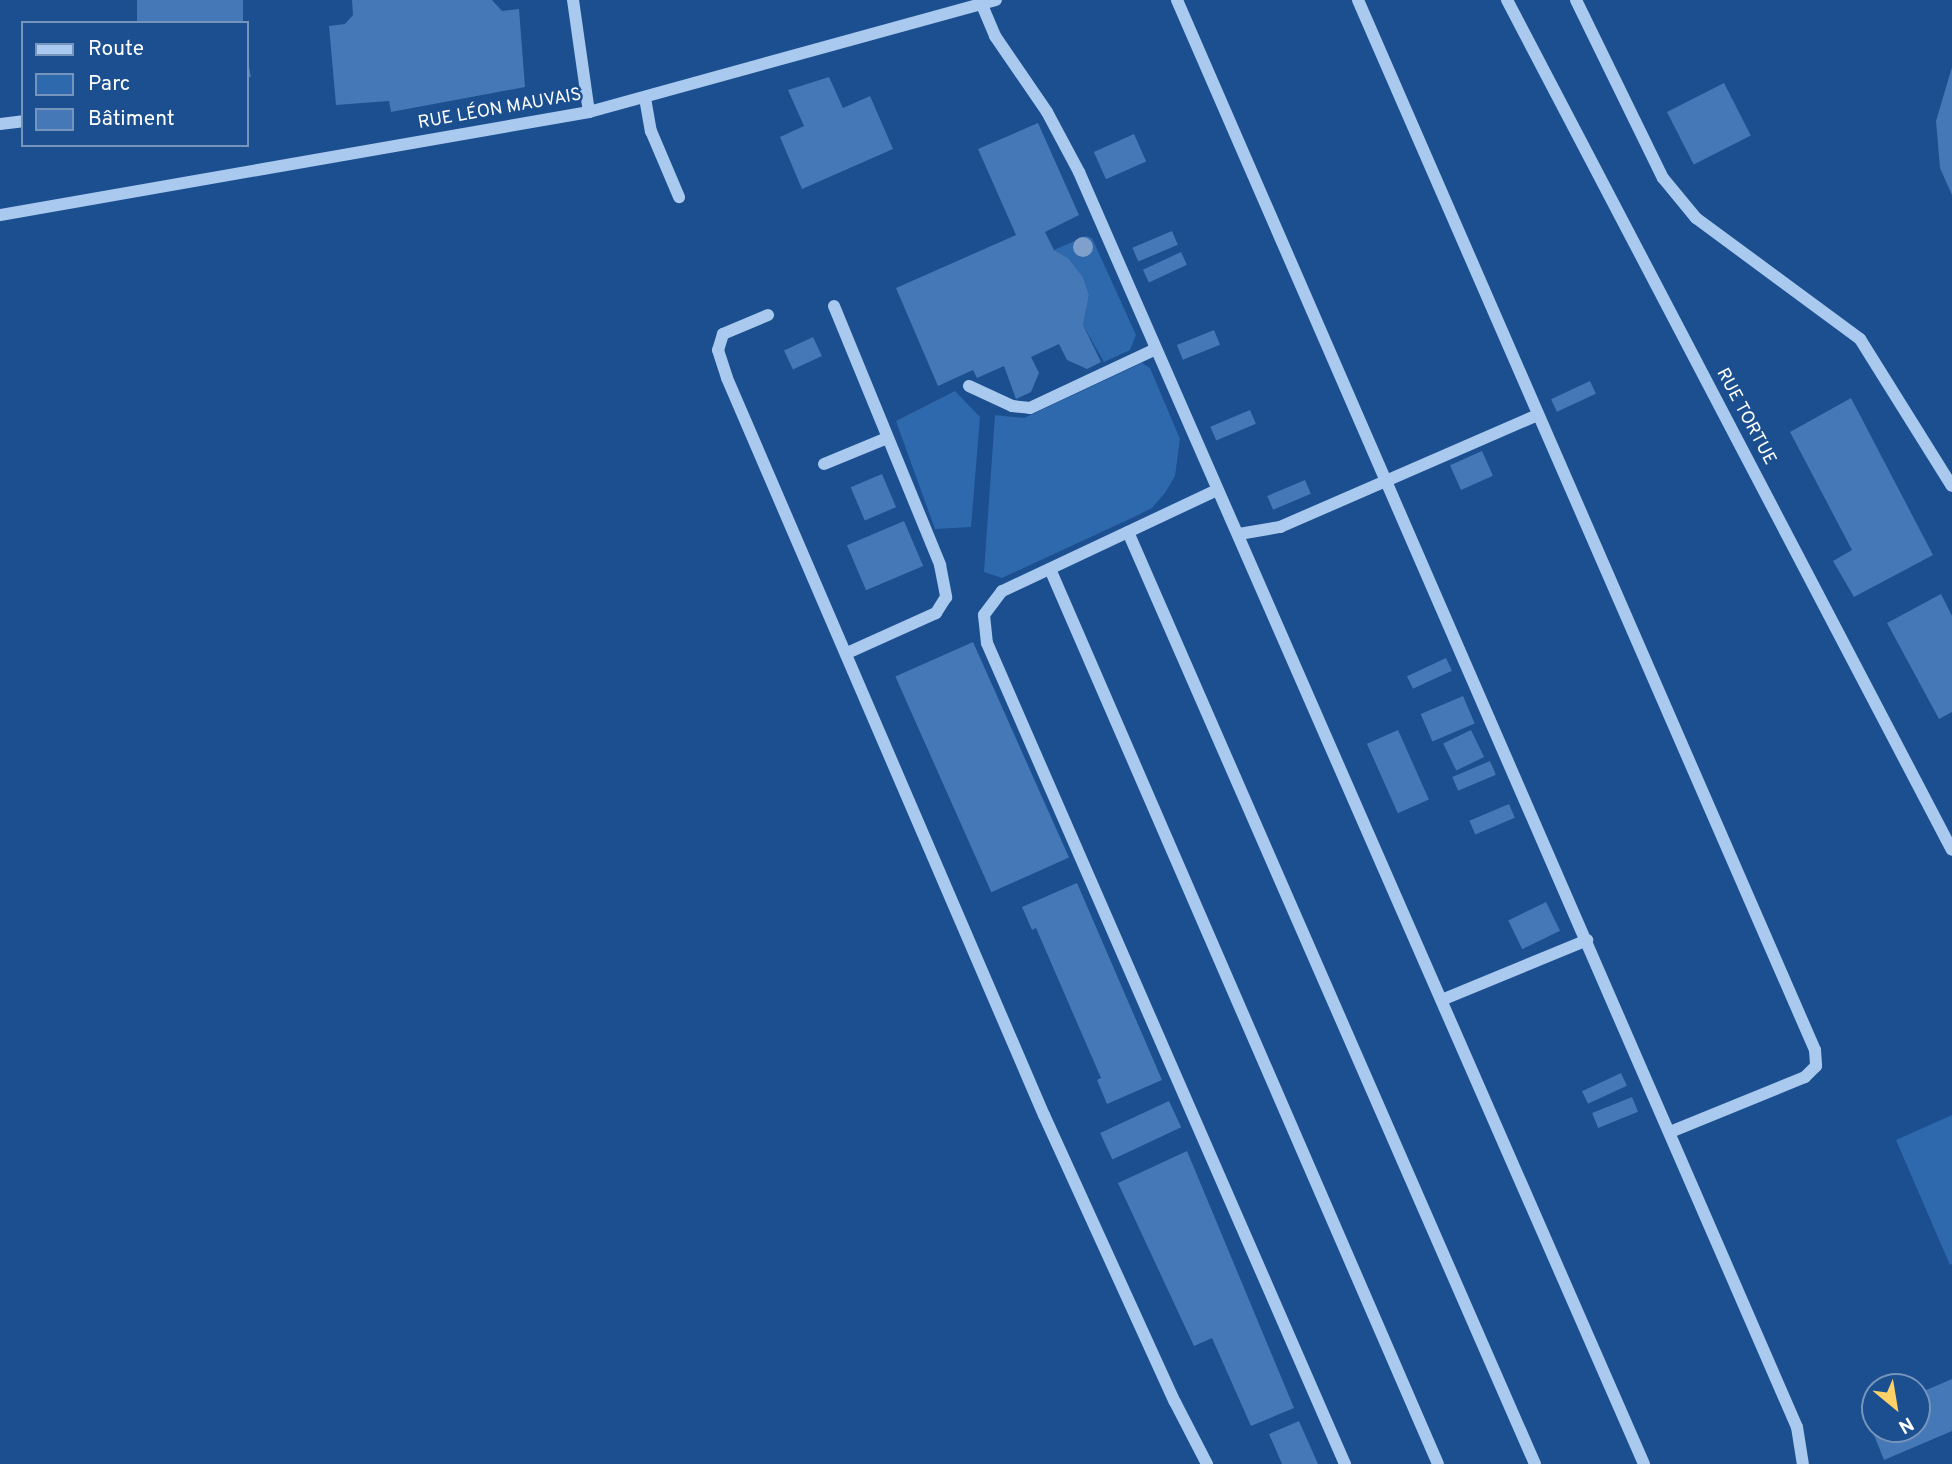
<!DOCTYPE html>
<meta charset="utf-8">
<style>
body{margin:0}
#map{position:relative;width:1952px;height:1464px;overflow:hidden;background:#1b4f8f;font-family:Overpass,sans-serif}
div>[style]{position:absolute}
.green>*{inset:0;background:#2e69ad}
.building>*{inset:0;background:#4478b7;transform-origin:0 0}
.minor>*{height:12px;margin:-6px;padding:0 6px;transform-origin:6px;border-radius:6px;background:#a9c9ee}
.trees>*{width:20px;height:20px;margin:-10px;border-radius:50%;background:#7ea0ca}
span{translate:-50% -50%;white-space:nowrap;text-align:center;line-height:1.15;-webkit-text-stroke:5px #1b4f8f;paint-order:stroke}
.street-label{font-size:18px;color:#fff}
.legend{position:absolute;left:21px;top:21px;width:228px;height:126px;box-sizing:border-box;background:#1b4f8f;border:2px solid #7695bc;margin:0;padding:9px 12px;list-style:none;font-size:21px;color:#fff}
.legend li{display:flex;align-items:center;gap:14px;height:35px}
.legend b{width:35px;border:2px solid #7695bc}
.north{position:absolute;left:1861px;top:1373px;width:70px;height:70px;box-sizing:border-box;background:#1b4f8f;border:2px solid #7695bc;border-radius:50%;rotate:150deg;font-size:19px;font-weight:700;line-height:28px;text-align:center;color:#fff}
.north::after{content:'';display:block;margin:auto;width:24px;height:32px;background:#ffd166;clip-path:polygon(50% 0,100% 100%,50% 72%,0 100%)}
</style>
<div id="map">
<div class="green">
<div style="clip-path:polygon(1086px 236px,1092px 238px,1136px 335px,1130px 350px,1104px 362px,1083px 325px,1089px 295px,1083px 277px,1068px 258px,1054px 250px)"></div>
<div style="clip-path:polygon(1142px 363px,1150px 368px,1180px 439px,1175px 476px,1165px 493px,1152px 508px,1134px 517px,1002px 578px,984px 572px,995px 415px,1024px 418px)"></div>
<div style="clip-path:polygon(955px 391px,980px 417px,971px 527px,935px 529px,896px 421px)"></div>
<div style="clip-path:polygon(1952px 1115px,1952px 1264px,1950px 1265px,1896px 1140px)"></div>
</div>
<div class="building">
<div style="left:137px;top:0;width:106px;height:23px"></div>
<div style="clip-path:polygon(352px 0,492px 0,502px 11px,519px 9px,525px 87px,391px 112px,389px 101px,336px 105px,329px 26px,345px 24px,353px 15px)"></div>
<div style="clip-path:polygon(247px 57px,251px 77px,247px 77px)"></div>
<div style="clip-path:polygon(1952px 67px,1952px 195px,1940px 168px,1936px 121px)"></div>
<div style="clip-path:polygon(829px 77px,843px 108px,870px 96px,893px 149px,802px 189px,780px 137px,804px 126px,788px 90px)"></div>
<div style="left:1724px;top:83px;width:59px;height:64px;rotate:63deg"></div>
<div style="clip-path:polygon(1038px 123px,1079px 215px,1045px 232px,1054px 250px,1068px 258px,1083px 277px,1089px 295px,1083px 325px,1101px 362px,1087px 369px,1067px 360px,1059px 344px,1031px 357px,1039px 373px,1031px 392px,1016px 399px,1004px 366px,977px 378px,973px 370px,938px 386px,896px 288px,1016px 235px,978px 149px)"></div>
<div style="left:1134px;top:134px;width:30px;height:44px;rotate:66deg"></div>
<div style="left:1172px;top:231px;width:15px;height:43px;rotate:67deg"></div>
<div style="left:1181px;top:252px;width:14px;height:42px;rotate:65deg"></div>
<div style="left:1214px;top:330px;width:16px;height:40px;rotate:68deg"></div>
<div style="left:813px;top:337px;width:21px;height:32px;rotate:65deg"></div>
<div style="left:1590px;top:381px;width:14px;height:43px;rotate:65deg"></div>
<div style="clip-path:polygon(1851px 398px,1933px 555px,1854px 597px,1833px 561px,1852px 550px,1790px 432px)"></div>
<div style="left:1250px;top:410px;width:15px;height:43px;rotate:67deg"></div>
<div style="left:1482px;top:451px;width:27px;height:35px;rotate:66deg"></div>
<div style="left:882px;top:474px;width:36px;height:34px;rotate:67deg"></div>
<div style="left:1305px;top:480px;width:15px;height:41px;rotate:67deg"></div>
<div style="left:904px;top:521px;width:49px;height:62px;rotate:67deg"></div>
<div style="clip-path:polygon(1941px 594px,1952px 616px,1952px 712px,1939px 719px,1887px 623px)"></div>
<div style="left:973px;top:642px;width:236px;height:85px;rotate:66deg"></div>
<div style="left:1446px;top:658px;width:14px;height:43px;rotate:65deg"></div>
<div style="left:1463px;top:696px;width:30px;height:46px;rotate:67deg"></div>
<div style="left:1398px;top:730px;width:76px;height:34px;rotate:66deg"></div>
<div style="left:1471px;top:730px;width:30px;height:31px;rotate:64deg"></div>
<div style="left:1490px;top:761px;width:15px;height:41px;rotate:67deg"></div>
<div style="left:1509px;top:804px;width:15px;height:43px;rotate:67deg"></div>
<div style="clip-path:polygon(1077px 883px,1162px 1080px,1107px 1104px,1097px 1080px,1101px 1078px,1036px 928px,1032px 930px,1022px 907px)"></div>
<div style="left:1546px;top:902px;width:32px;height:42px;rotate:64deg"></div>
<div style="left:1621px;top:1073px;width:14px;height:43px;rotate:65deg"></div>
<div style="left:1632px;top:1097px;width:16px;height:43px;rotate:68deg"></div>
<div style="left:1169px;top:1101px;width:29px;height:76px;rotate:65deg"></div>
<div style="clip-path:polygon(1187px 1151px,1294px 1408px,1251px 1426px,1212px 1338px,1194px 1346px,1118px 1183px)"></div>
<div style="clip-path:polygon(1952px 1379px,1952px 1431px,1884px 1460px,1866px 1415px,1875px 1411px,1875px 1429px,1917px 1429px,1917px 1394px)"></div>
<div style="clip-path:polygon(1299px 1421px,1318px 1464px,1282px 1464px,1269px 1434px)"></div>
</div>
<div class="minor">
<div style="left:573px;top:0;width:113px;rotate:81.9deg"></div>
<div style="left:1177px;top:0;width:1556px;rotate:66.52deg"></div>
<div style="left:1797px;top:1427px;width:37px;rotate:81deg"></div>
<div style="left:1358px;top:0;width:1145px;rotate:66.48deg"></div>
<div style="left:1815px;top:1050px;width:16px;rotate:86deg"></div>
<div style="left:1816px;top:1066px;width:16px;rotate:135deg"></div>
<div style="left:1805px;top:1077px;width:146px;rotate:157.8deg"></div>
<div style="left:1507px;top:0;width:959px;rotate:62.37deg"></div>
<div style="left:1576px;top:0;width:198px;rotate:64deg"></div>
<div style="left:1663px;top:178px;width:52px;rotate:50.5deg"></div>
<div style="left:1696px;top:218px;width:204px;rotate:36.4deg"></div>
<div style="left:1860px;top:339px;width:173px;rotate:58deg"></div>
<div style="left:982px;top:5px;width:34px;rotate:67deg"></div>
<div style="left:995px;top:36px;width:92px;rotate:55.6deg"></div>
<div style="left:1047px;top:112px;width:68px;rotate:61.9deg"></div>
<div style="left:1079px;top:172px;width:1410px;rotate:66.38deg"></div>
<div style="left:645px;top:98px;width:34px;rotate:80deg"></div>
<div style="left:651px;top:131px;width:72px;rotate:67deg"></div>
<div style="left:0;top:124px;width:23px;rotate:-7deg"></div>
<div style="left:0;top:215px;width:598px;rotate:-9.92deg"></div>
<div style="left:589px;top:112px;width:422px;rotate:-15.4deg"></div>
<div style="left:834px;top:306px;width:280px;rotate:67.7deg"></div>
<div style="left:940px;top:565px;width:33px;rotate:79deg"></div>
<div style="left:946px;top:597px;width:19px;rotate:122deg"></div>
<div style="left:936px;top:613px;width:98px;rotate:155.8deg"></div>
<div style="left:768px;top:315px;width:49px;rotate:157.1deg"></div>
<div style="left:723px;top:334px;width:17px;rotate:107deg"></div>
<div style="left:718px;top:350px;width:29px;rotate:72deg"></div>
<div style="left:727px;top:378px;width:802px;rotate:66.73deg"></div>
<div style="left:1044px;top:1115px;width:315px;rotate:65.5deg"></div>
<div style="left:1175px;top:1402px;width:70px;rotate:62.7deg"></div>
<div style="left:969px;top:386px;width:47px;rotate:24.9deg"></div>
<div style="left:1012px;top:406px;width:18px;rotate:6deg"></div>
<div style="left:1030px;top:408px;width:139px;rotate:-25.1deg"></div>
<div style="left:824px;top:464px;width:68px;rotate:-22.4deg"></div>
<div style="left:1217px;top:490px;width:238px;rotate:154.8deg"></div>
<div style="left:1002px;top:591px;width:30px;rotate:127deg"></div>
<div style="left:984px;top:615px;width:28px;rotate:84deg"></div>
<div style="left:987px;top:643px;width:896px;rotate:66.44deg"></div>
<div style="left:1128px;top:532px;width:1017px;rotate:66.41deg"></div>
<div style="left:1239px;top:534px;width:42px;rotate:-9.7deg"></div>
<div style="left:1280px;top:527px;width:281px;rotate:-23.5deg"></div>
<div style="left:1050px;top:569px;width:975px;rotate:66.56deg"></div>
<div style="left:1444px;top:999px;width:155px;rotate:-22.4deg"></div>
</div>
<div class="trees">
<div style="left:1083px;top:247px"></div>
</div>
<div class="street-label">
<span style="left:500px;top:110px;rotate:-10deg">RUE LÉON MAUVAIS</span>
<span style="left:1745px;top:417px;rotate:62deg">RUE TORTUE</span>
</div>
<ul class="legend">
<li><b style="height:9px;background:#a9c9ee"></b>Route</li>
<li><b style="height:19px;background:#2e69ad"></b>Parc</li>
<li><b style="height:19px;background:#4478b7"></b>Bâtiment</li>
</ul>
<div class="north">N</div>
</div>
